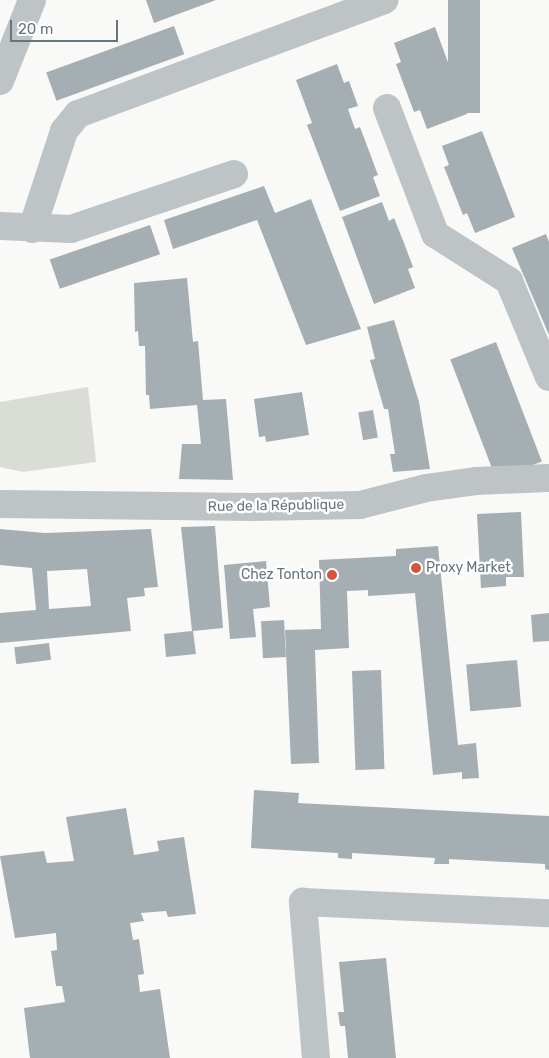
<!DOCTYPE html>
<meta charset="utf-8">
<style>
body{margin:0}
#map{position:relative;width:549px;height:1058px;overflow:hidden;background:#f9f9f7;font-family:Rubik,sans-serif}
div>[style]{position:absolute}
.green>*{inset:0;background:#d9ddd6}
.building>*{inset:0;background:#a5aeb3;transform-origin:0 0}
.minor>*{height:28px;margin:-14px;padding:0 14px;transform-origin:14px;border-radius:14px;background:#bec3c6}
.dots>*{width:14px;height:14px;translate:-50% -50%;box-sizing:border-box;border:2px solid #fff;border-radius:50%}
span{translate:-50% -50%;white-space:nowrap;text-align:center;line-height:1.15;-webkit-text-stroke:5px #fff;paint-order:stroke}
.street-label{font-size:14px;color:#66767f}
.poi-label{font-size:14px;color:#66767f}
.left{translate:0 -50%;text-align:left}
.right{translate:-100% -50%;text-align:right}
.scale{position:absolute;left:10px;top:20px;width:108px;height:22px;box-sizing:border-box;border:2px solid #66767f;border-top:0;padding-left:6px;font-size:15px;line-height:18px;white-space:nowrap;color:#66767f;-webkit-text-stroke:4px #fff;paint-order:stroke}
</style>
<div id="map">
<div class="green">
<div style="clip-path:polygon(88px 387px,96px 462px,23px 472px,0 467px,0 402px)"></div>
</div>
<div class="building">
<div style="clip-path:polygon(146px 0,216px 0,154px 23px)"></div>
<div style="left:448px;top:0;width:32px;height:113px"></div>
<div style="left:174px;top:26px;width:30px;height:136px;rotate:70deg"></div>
<div style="clip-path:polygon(435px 27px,467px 114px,427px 129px,420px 110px,414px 112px,396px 64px,401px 62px,394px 43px)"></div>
<div style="clip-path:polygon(337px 64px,344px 83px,349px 81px,358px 106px,348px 109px,355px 129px,360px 127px,378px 175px,373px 177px,380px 196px,340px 211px,307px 125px,312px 123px,296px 80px)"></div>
<div style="clip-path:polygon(482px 131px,515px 217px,475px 233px,467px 213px,463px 215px,448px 177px,444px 167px,449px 165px,442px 146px)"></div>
<div style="clip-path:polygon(264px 186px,275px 213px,311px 199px,361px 329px,306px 345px,257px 220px,173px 249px,164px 220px)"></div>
<div style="clip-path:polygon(382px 202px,389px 221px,394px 218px,404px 243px,413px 267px,408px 269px,415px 288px,374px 304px,342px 217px)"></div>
<div style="left:150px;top:225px;width:31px;height:106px;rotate:71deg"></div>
<div style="clip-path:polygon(546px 234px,549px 242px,549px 335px,512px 248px)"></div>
<div style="clip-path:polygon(187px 278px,193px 342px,198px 341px,203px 400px,226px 399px,233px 480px,179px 479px,182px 444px,201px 444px,197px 405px,150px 409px,149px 395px,146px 395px,145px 346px,139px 346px,138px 331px,135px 332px,134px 283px)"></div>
<div style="clip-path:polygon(394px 320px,419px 402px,430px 469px,393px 472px,390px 454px,395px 454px,388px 409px,384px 409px,370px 360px,375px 359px,367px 327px)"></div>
<div style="left:496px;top:342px;width:128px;height:49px;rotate:69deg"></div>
<div style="clip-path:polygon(302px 392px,309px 435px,266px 442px,265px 436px,259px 437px,254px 399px)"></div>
<div style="left:373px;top:410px;width:28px;height:15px;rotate:80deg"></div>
<div style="clip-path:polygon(521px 512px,524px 577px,506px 577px,506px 586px,481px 588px,477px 514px)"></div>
<div style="clip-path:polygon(215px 526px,223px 628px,193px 631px,196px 654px,166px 657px,164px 634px,192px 631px,181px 527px)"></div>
<div style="clip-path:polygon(evenodd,0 529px,45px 533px,151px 529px,158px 587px,144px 588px,145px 596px,127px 598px,131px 631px,0 643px,0 613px,36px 610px,32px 568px,0 565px,0 529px,87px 569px,91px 606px,49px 609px,47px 571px,87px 569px)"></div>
<div style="clip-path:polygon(438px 546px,458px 745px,476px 743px,479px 778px,462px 779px,462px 772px,433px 775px,415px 593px,368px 596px,368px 590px,347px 591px,349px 648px,315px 650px,319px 763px,291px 764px,285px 630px,321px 629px,319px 560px,396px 556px,396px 549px)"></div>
<div style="clip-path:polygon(266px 561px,270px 607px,253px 609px,256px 637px,230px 639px,224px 565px)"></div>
<div style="clip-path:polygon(549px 613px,549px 641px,533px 642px,531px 615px)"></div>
<div style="left:284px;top:620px;width:37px;height:23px;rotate:87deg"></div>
<div style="left:49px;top:643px;width:17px;height:35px;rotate:83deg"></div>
<div style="left:517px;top:660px;width:47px;height:51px;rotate:85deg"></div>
<div style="left:381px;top:670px;width:99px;height:29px;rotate:88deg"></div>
<div style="clip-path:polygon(254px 790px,299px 793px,298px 803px,549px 816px,549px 870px,545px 869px,545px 864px,449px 859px,449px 864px,434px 864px,435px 858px,352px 853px,352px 859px,338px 858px,338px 853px,251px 848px)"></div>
<div style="clip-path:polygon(126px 808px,134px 855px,159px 851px,157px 841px,184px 837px,196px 914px,168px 917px,166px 911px,141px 913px,144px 921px,130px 923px,133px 940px,139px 939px,144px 974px,138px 975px,140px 992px,160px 989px,170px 1058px,30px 1058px,24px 1008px,65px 1002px,62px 986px,56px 986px,51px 951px,57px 950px,56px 933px,15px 938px,0 856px,44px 851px,47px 863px,74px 861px,66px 817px)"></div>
<div style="clip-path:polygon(386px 958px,396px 1058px,348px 1058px,345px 1026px,340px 1026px,338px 1012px,344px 1012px,339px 962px)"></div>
</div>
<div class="minor">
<div style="left:0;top:81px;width:87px;rotate:-68.4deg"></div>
<div style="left:387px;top:108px;width:135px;rotate:69.1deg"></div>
<div style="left:435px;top:234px;width:88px;rotate:32.4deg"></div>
<div style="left:509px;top:281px;width:104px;rotate:67.4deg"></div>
<div style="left:0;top:226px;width:71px;rotate:2.4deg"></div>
<div style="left:71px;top:229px;width:172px;rotate:-18.6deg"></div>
<div style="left:32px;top:229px;width:103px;rotate:-71.9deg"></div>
<div style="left:64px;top:131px;width:22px;rotate:-51deg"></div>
<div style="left:78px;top:114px;width:327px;rotate:-20.4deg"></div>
<div style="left:0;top:504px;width:254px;rotate:0.7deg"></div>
<div style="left:254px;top:507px;width:106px;rotate:-1.1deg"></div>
<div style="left:360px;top:505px;width:68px;rotate:-14.4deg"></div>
<div style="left:426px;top:488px;width:50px;rotate:-8deg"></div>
<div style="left:476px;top:481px;width:73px;rotate:-2.4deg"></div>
<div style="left:316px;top:1058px;width:157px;rotate:-94.8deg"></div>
<div style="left:303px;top:902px;width:246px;rotate:2.6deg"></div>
</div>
<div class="dots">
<div style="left:416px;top:568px;background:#d4553b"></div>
<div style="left:332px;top:575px;background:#d4553b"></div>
</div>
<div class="street-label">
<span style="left:276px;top:506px;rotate:-1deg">Rue de la République</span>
</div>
<div class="poi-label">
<span class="left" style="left:426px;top:568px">Proxy Market</span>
<span class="right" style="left:322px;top:575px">Chez Tonton</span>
</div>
<div class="scale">20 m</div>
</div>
